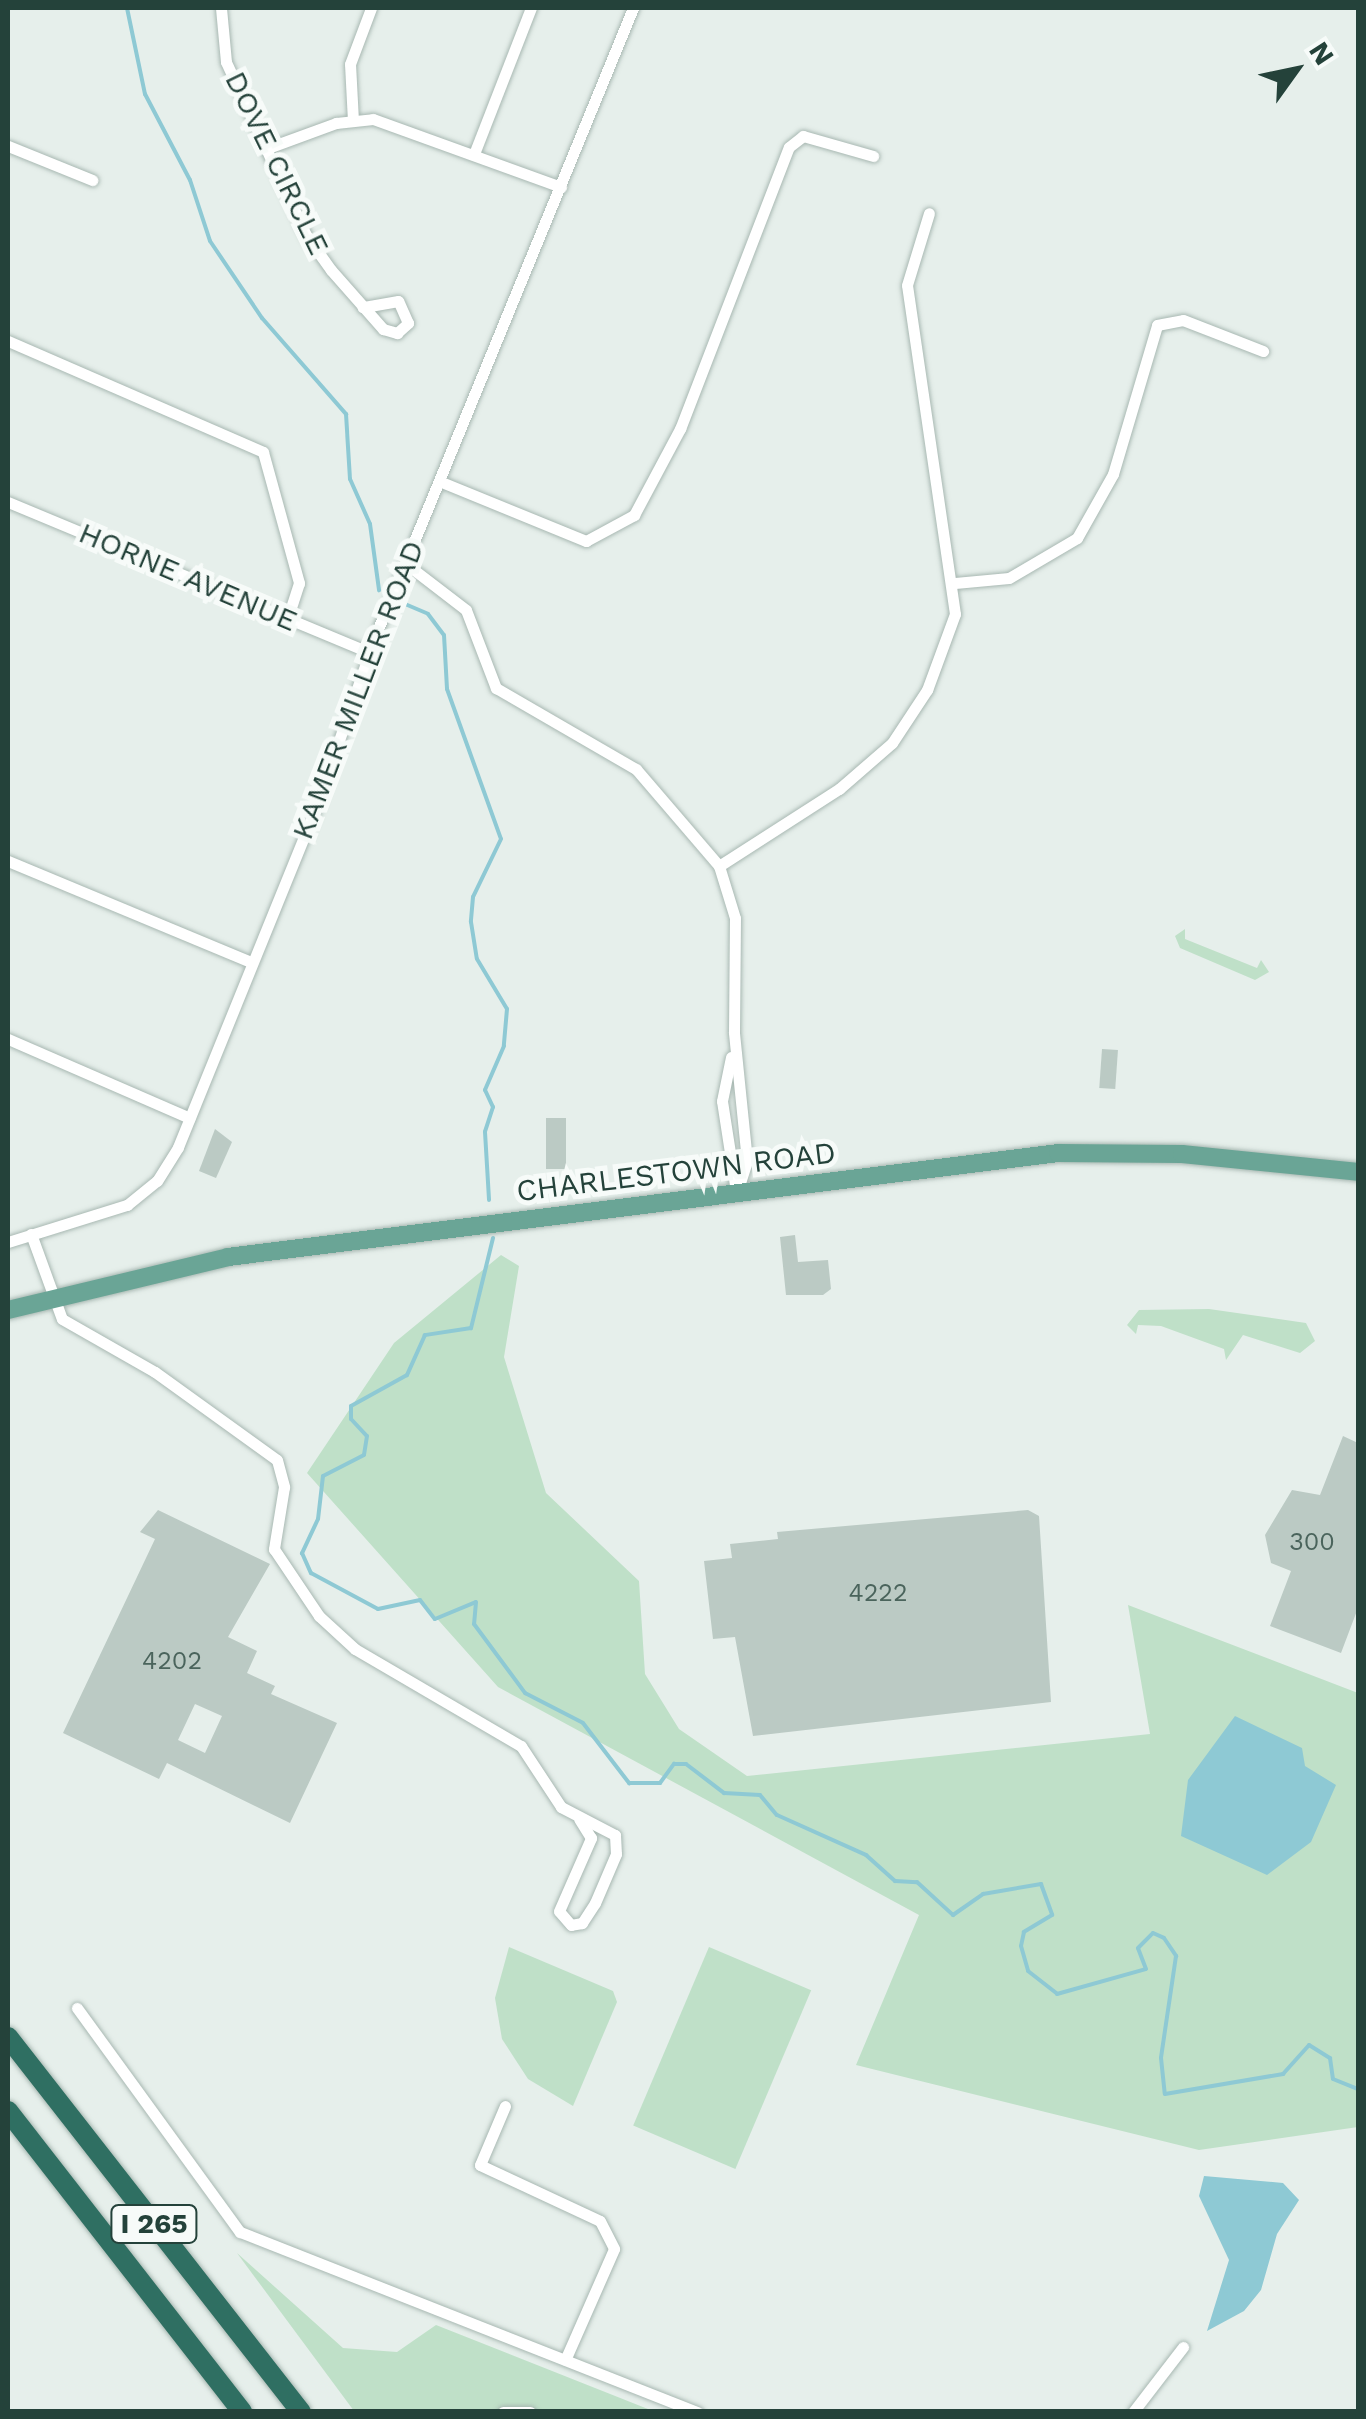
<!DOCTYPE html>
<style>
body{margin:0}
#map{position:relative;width:1366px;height:2419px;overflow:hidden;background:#e6efeb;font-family:"Work Sans",sans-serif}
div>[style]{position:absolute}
.green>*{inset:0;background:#bfe0c8;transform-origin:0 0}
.water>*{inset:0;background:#8ec9d4}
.stream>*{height:4px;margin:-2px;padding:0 2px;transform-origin:2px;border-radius:2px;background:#8ec9d4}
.building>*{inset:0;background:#bbcac4;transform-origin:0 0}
.roads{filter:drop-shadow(0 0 2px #a8b8b2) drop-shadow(0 0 2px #a8b8b2)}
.street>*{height:11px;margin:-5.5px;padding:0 5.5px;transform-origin:5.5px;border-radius:5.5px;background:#fff}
.primary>*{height:18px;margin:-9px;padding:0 9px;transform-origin:9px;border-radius:9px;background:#6aa596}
.highway>*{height:20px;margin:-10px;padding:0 10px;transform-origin:10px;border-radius:10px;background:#2f6f62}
span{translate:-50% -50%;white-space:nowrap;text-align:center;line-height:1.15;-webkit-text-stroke:10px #f7fbf9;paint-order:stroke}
.number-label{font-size:25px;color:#4a645c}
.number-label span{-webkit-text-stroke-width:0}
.shield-label span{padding:2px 8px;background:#f7fbf9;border:2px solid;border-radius:8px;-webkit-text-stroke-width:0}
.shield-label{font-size:28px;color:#24423a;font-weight:700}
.street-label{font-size:30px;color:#24423a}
.frame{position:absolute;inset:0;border:10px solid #24423a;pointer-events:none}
.north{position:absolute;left:1246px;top:20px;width:100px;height:100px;-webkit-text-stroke:8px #f7fbf9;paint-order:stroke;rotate:57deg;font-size:28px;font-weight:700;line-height:40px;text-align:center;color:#24423a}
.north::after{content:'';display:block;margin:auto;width:35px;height:45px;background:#24423a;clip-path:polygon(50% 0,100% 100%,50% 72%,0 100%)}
</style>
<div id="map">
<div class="green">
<div style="clip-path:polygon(1185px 929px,1185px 939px,1257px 968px,1261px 960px,1269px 972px,1255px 980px,1180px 948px,1175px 936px)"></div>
<div style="clip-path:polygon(501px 1255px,519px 1266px,504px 1357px,546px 1493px,639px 1581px,645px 1674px,679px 1729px,747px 1776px,1150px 1734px,1128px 1605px,1358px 1693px,1358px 2127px,1199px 2150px,856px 2065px,919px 1915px,498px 1687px,307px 1473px,394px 1343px)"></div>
<div style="clip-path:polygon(1209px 1309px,1306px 1323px,1315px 1341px,1300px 1353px,1243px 1335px,1226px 1360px,1224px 1349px,1161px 1326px,1138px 1325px,1136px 1334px,1127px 1325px,1139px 1310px)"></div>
<div style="clip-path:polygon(509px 1947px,613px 1991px,617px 2002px,573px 2106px,528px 2079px,502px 2039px,495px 1998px)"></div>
<div style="left:709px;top:1947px;width:111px;height:194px;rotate:23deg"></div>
<div style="clip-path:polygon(237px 2253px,343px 2348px,397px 2352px,436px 2325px,653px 2411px,354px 2411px)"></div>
</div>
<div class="water">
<div style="clip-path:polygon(1235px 1716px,1302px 1748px,1305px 1766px,1336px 1785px,1311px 1842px,1267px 1875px,1181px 1836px,1188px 1780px)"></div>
<div style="clip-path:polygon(1204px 2176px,1283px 2183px,1299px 2200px,1277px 2234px,1261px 2290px,1244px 2311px,1207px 2331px,1229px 2260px,1199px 2196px)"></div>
</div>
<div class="stream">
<div style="left:127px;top:8px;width:88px;rotate:78.2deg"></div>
<div style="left:145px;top:94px;width:97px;rotate:62.4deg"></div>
<div style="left:190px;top:180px;width:64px;rotate:71.8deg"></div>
<div style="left:210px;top:241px;width:93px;rotate:56deg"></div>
<div style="left:262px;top:318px;width:128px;rotate:48.8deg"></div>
<div style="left:346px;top:414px;width:65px;rotate:86.5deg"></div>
<div style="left:350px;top:479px;width:49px;rotate:66deg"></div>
<div style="left:370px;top:524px;width:67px;rotate:82.2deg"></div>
<div style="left:405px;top:604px;width:25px;rotate:23deg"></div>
<div style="left:428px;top:614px;width:26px;rotate:53deg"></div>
<div style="left:444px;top:635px;width:54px;rotate:86.8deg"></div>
<div style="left:447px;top:689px;width:159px;rotate:70.2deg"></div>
<div style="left:501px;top:839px;width:64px;rotate:115.8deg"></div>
<div style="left:473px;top:897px;width:25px;rotate:95deg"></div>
<div style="left:471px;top:922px;width:37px;rotate:81deg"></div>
<div style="left:477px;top:959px;width:58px;rotate:59deg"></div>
<div style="left:507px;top:1009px;width:37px;rotate:95deg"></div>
<div style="left:504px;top:1046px;width:48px;rotate:113.4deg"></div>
<div style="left:485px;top:1090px;width:19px;rotate:65deg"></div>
<div style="left:493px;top:1107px;width:26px;rotate:108deg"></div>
<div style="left:485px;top:1132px;width:68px;rotate:86.6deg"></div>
<div style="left:493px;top:1238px;width:93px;rotate:103.7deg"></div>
<div style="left:471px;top:1328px;width:47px;rotate:171.3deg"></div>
<div style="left:425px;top:1335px;width:44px;rotate:114.2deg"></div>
<div style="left:407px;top:1375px;width:64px;rotate:151deg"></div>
<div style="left:351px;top:1406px;width:13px;rotate:90deg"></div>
<div style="left:351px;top:1419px;width:23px;rotate:47deg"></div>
<div style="left:367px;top:1436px;width:19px;rotate:99deg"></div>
<div style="left:364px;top:1455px;width:46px;rotate:152.9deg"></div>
<div style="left:323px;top:1476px;width:43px;rotate:96.6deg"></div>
<div style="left:318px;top:1519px;width:38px;rotate:115deg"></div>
<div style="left:302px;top:1553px;width:22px;rotate:66deg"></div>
<div style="left:311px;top:1573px;width:76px;rotate:28.2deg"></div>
<div style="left:378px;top:1609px;width:43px;rotate:-12.1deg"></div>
<div style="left:420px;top:1600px;width:24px;rotate:52deg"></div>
<div style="left:435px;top:1619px;width:44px;rotate:-22.5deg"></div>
<div style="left:476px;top:1602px;width:22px;rotate:95deg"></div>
<div style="left:474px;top:1624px;width:86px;rotate:53.5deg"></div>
<div style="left:525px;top:1693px;width:65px;rotate:27.3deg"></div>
<div style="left:583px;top:1723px;width:76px;rotate:52.5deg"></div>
<div style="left:629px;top:1783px;width:31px"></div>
<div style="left:660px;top:1783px;width:24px;rotate:-54deg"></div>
<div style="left:674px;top:1764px;width:12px"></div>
<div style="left:686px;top:1764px;width:48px;rotate:37.3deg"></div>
<div style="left:724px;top:1793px;width:36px;rotate:3deg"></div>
<div style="left:760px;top:1795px;width:26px;rotate:50deg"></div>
<div style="left:777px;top:1815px;width:98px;rotate:24.2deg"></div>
<div style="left:866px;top:1855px;width:39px;rotate:42deg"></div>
<div style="left:895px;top:1881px;width:22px;rotate:3deg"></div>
<div style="left:917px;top:1882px;width:49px;rotate:42.5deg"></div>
<div style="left:953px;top:1915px;width:37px;rotate:-35deg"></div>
<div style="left:983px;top:1894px;width:59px;rotate:-9.8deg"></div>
<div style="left:1041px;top:1884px;width:33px;rotate:70deg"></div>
<div style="left:1052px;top:1915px;width:33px;rotate:149deg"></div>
<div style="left:1024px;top:1932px;width:14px;rotate:102deg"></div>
<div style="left:1021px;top:1946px;width:26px;rotate:74deg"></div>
<div style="left:1028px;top:1971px;width:37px;rotate:38deg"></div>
<div style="left:1057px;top:1994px;width:92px;rotate:-15.7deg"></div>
<div style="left:1146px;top:1969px;width:22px;rotate:-111deg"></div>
<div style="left:1138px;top:1948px;width:21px;rotate:-45deg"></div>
<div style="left:1153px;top:1933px;width:12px;rotate:24deg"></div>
<div style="left:1164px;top:1938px;width:22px;rotate:56deg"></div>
<div style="left:1176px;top:1956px;width:103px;rotate:98.4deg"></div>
<div style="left:1161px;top:2058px;width:36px;rotate:84deg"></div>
<div style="left:1165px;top:2094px;width:120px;rotate:-9.6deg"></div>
<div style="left:1283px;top:2074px;width:39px;rotate:-48deg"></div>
<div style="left:1309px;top:2045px;width:25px;rotate:32deg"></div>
<div style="left:1330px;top:2058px;width:21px;rotate:82deg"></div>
<div style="left:1333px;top:2079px;width:27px;rotate:22deg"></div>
</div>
<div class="building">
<div style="left:1102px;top:1049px;width:16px;height:39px;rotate:4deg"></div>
<div style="left:546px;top:1118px;width:20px;height:51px"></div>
<div style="clip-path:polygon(215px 1129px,232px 1142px,216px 1178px,199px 1171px)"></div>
<div style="clip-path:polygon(795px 1235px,798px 1262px,828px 1260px,831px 1289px,823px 1295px,786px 1295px,780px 1237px)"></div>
<div style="clip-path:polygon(1343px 1436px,1358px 1443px,1358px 1608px,1341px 1653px,1270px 1626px,1291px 1571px,1271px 1563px,1265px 1535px,1292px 1490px,1320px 1495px)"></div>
<div style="clip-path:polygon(evenodd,158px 1510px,270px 1564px,228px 1637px,257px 1651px,247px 1673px,275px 1686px,271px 1694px,337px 1723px,290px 1823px,167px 1763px,159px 1779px,63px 1733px,155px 1539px,140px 1532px,158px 1510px,195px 1704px,222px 1716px,205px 1753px,178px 1740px,195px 1704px)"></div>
<div style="clip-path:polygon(1028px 1510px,1039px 1516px,1051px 1702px,753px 1736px,735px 1637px,713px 1639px,704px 1561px,732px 1558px,730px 1544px,778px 1539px,777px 1532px)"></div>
</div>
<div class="roads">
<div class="street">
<div style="left:221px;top:8px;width:54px;rotate:84.7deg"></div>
<div style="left:226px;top:62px;width:191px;rotate:65.2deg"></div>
<div style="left:306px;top:235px;width:43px;rotate:54.5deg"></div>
<div style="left:331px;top:270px;width:79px;rotate:48.6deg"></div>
<div style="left:383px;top:329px;width:15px;rotate:16deg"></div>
<div style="left:397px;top:333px;width:15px;rotate:-42deg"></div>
<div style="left:408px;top:323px;width:24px;rotate:-114deg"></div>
<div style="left:398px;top:301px;width:36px;rotate:170deg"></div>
<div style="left:353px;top:121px;width:57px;rotate:-93deg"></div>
<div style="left:350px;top:64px;width:60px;rotate:-69.4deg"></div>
<div style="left:8px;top:146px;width:91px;rotate:22deg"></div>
<div style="left:265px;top:149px;width:76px;rotate:-20.1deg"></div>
<div style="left:336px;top:123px;width:37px;rotate:-6deg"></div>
<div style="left:373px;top:119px;width:200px;rotate:19.9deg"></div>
<div style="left:474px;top:154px;width:157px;rotate:-68.7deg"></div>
<div style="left:8px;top:341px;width:278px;rotate:23.5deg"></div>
<div style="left:263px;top:452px;width:136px;rotate:74.6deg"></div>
<div style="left:299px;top:583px;width:38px;rotate:108deg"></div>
<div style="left:439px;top:481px;width:159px;rotate:22.2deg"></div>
<div style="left:586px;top:541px;width:55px;rotate:-28.4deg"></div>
<div style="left:634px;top:515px;width:98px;rotate:-61.9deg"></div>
<div style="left:680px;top:429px;width:302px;rotate:-68.9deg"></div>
<div style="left:789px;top:147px;width:18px;rotate:-38deg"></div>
<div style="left:803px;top:136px;width:73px;rotate:15.9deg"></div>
<div style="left:8px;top:502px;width:391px;rotate:22.6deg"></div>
<div style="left:405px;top:563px;width:77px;rotate:37.6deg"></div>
<div style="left:466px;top:610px;width:84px;rotate:69deg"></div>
<div style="left:496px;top:688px;width:162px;rotate:30.1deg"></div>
<div style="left:636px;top:769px;width:128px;rotate:49.4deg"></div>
<div style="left:955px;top:583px;width:54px;rotate:-5.3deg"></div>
<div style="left:1009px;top:578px;width:79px;rotate:-30.5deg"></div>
<div style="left:1077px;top:538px;width:73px;rotate:-60.6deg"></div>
<div style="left:1113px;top:474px;width:155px;rotate:-73.5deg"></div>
<div style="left:1157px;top:325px;width:26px;rotate:-11deg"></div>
<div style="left:1183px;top:320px;width:86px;rotate:21.2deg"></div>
<div style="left:8px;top:861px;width:263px;rotate:22.6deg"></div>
<div style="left:8px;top:1039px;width:198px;rotate:23.5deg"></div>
<div style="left:731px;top:1057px;width:45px;rotate:101.6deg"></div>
<div style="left:722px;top:1101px;width:91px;rotate:81.2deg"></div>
<div style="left:737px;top:1192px;width:33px;rotate:-72deg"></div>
<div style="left:747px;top:1161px;width:130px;rotate:-95.8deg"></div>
<div style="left:734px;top:1032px;width:114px;rotate:-89.5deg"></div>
<div style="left:735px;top:918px;width:54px;rotate:-107.1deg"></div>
<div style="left:719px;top:866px;width:143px;rotate:-32.7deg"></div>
<div style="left:839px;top:789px;width:70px;rotate:-41deg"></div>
<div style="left:892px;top:743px;width:64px;rotate:-56.6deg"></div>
<div style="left:927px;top:690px;width:81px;rotate:-69.8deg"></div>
<div style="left:955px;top:614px;width:332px;rotate:-98.3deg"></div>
<div style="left:907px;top:285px;width:75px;rotate:-73deg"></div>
<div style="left:31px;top:1234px;width:90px;rotate:70deg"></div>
<div style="left:62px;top:1319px;width:107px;rotate:29.7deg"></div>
<div style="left:155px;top:1372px;width:150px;rotate:35.8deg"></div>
<div style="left:277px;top:1460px;width:28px;rotate:75deg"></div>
<div style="left:284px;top:1487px;width:63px;rotate:99.2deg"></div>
<div style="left:274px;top:1549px;width:81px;rotate:56.1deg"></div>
<div style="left:319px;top:1616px;width:49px;rotate:42.5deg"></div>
<div style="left:355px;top:1649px;width:192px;rotate:30.3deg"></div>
<div style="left:521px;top:1746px;width:73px;rotate:56.7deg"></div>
<div style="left:561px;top:1807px;width:61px;rotate:27.4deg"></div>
<div style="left:615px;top:1835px;width:19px;rotate:87deg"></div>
<div style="left:616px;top:1854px;width:53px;rotate:113.2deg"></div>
<div style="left:595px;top:1903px;width:24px;rotate:123deg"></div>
<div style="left:582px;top:1923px;width:11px;rotate:170deg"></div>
<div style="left:571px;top:1925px;width:18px;rotate:-131deg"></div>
<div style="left:559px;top:1911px;width:80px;rotate:-66.3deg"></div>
<div style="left:591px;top:1838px;width:22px;rotate:-122deg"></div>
<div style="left:8px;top:1242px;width:125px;rotate:-17.3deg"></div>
<div style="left:127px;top:1205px;width:38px;rotate:-39deg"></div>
<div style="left:157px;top:1181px;width:40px;rotate:-58deg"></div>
<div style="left:178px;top:1147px;width:358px;rotate:-67.9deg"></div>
<div style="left:313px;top:815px;width:192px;rotate:-70.8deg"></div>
<div style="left:376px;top:634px;width:677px;rotate:-67.68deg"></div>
<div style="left:77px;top:2008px;width:277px;rotate:54deg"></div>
<div style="left:240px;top:2232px;width:492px;rotate:21.5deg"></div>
<div style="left:505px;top:2106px;width:64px;rotate:113deg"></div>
<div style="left:480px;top:2165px;width:132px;rotate:25deg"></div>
<div style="left:600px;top:2221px;width:31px;rotate:63deg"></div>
<div style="left:614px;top:2249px;width:121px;rotate:113.8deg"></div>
<div style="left:503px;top:2412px;width:27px"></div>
<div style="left:1133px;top:2412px;width:82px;rotate:-52.4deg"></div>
</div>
<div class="primary">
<div style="left:8px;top:1310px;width:226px;rotate:-13.5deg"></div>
<div style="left:228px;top:1257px;width:836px;rotate:-7.14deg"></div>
<div style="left:1058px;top:1153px;width:124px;rotate:0.5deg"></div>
<div style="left:1182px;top:1154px;width:177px;rotate:5.8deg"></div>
</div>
<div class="highway">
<div style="left:8px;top:2037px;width:476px;rotate:52deg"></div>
<div style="left:8px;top:2111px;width:381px;rotate:52.1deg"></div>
</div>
</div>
<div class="number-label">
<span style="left:1312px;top:1542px">300</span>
<span style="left:878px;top:1593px">4222</span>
<span style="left:172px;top:1661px">4202</span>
</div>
<div class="shield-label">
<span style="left:154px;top:2224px">I 265</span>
</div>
<div class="street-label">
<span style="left:277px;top:163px;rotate:64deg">DOVE CIRCLE</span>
<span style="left:188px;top:577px;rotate:23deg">HORNE AVENUE</span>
<span style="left:358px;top:690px;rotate:-69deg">KAMER MILLER ROAD</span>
<span style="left:676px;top:1172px;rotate:-7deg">CHARLESTOWN ROAD</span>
</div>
<div class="frame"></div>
<div class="north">N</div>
</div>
